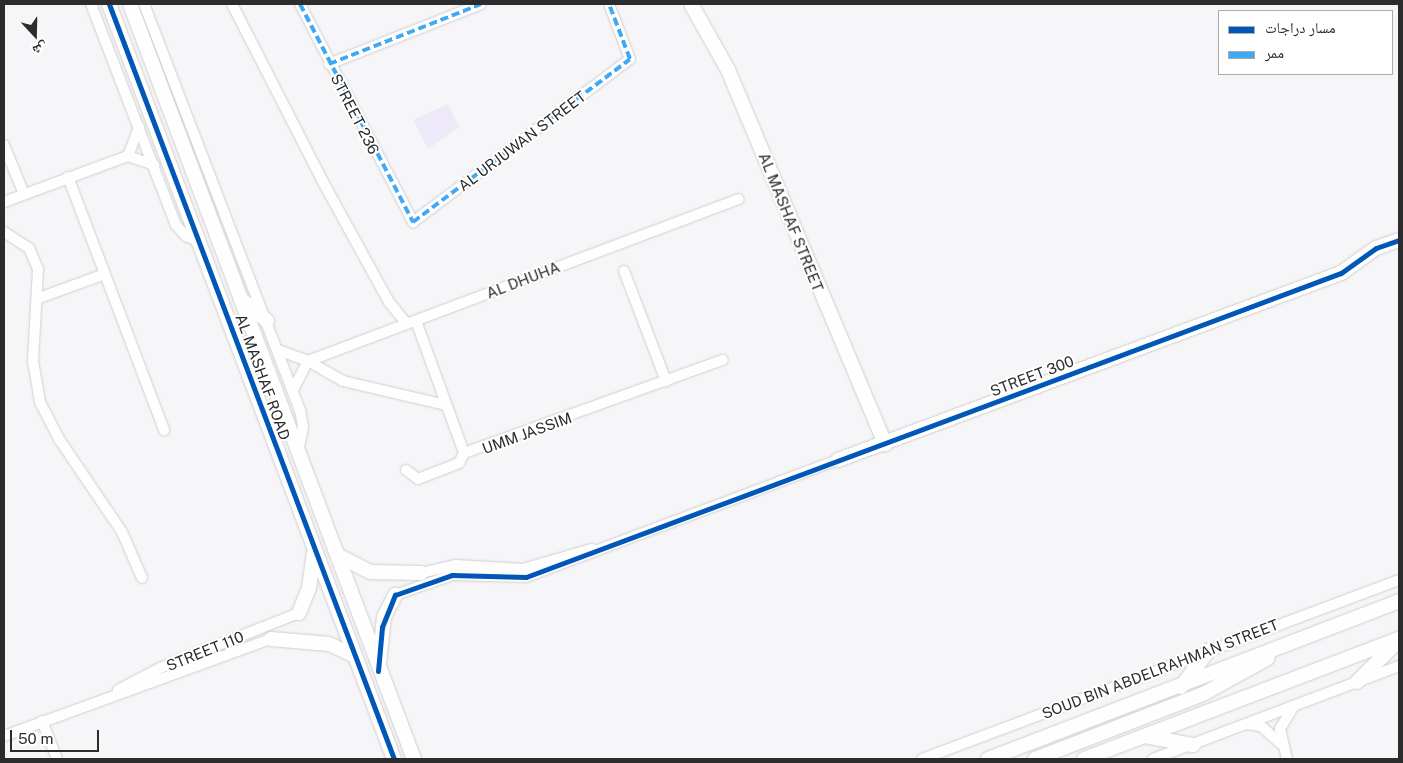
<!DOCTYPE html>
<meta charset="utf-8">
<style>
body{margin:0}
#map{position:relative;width:1403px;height:763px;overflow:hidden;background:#f6f5f7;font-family:"Public Sans","Noto Naskh Arabic",sans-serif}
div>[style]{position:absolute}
.green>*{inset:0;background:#ede9f9}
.roads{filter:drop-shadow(0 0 1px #d0cfd1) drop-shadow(0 0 1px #d0cfd1)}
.street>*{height:10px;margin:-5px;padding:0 5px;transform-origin:5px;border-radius:5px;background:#fefefe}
.secondary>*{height:14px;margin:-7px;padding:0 7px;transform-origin:7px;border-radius:7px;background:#fefefe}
.quiet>*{height:4px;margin-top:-2px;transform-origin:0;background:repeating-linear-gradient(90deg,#3fa9f5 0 8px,transparent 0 12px)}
.cycleway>*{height:5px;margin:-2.5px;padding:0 2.5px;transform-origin:2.5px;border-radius:2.5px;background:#0057b8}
span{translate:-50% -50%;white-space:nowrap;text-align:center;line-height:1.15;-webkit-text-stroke:4px #fff;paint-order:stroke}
.street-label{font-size:15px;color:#2c2c2d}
.frame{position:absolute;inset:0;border:5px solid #2c2c2d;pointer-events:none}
.legend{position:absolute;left:1218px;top:10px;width:175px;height:65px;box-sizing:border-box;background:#fff;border:1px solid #ababab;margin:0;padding:6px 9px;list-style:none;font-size:15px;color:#2c2c2d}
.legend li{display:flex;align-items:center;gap:10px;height:25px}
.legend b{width:25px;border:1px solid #ababab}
.north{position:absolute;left:10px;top:10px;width:50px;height:50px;-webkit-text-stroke:4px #fff;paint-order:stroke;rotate:159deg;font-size:14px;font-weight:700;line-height:20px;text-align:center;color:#2c2c2d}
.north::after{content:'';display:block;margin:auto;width:18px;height:22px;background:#2c2c2d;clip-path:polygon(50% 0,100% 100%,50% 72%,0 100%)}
.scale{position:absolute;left:10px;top:730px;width:89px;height:22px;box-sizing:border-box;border:2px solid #2c2c2d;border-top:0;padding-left:6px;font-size:15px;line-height:18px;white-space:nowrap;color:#2c2c2d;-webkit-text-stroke:4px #fff;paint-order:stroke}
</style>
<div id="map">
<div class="green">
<div style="clip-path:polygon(448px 104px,459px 127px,428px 149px,413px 120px)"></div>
</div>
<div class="roads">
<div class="street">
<div style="left:91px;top:4px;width:237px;rotate:69deg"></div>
<div style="left:176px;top:225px;width:15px;rotate:48deg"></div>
<div style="left:186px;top:236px;width:14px;rotate:21deg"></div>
<div style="left:144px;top:4px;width:435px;rotate:69deg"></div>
<div style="left:300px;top:410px;width:17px;rotate:80deg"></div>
<div style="left:303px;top:427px;width:26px;rotate:101deg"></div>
<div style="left:232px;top:4px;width:200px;rotate:62.9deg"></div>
<div style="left:323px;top:182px;width:137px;rotate:61.2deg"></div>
<div style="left:389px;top:302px;width:28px;rotate:51deg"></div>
<div style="left:300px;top:4px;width:246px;rotate:62.6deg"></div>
<div style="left:413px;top:222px;width:271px;rotate:-36.9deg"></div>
<div style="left:630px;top:59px;width:59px;rotate:-110.9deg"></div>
<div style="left:329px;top:64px;width:163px;rotate:-21.5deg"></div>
<div style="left:4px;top:145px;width:53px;rotate:67.8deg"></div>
<div style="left:128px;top:156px;width:31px;rotate:-69deg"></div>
<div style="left:68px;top:177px;width:271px;rotate:69.2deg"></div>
<div style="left:4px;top:202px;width:132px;rotate:-20.4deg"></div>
<div style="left:128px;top:156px;width:28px;rotate:19deg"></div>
<div style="left:4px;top:232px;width:30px;rotate:33deg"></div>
<div style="left:29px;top:248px;width:23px;rotate:67deg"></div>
<div style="left:38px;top:269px;width:92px;rotate:93.1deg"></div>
<div style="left:33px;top:361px;width:42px;rotate:80.3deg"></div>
<div style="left:40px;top:402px;width:42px;rotate:62.8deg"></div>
<div style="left:59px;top:439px;width:112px;rotate:55.9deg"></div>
<div style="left:122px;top:532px;width:50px;rotate:66.5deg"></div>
<div style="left:624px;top:271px;width:118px;rotate:69.1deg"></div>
<div style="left:39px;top:298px;width:70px;rotate:-20deg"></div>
<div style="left:416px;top:321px;width:140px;rotate:70deg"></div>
<div style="left:278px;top:350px;width:32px;rotate:20deg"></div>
<div style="left:308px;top:361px;width:460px;rotate:-20.6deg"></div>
<div style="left:308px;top:361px;width:40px;rotate:29.7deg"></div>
<div style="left:343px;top:381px;width:105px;rotate:13.2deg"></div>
<div style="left:293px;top:390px;width:33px;rotate:-63deg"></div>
<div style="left:464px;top:453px;width:275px;rotate:-19.8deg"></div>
<div style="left:406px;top:470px;width:15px;rotate:37deg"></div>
<div style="left:418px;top:479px;width:44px;rotate:-21.3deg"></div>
<div style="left:459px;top:463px;width:11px;rotate:-63deg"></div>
<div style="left:421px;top:573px;width:36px;rotate:-13deg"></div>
<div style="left:456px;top:565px;width:67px;rotate:3.4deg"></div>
<div style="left:523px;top:569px;width:72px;rotate:-16.2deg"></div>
<div style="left:395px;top:595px;width:60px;rotate:-19.3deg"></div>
<div style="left:452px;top:575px;width:74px;rotate:1.5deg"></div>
<div style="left:526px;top:577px;width:333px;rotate:-20.6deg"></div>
<div style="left:118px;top:690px;width:47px;rotate:-27.6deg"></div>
<div style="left:160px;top:668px;width:149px;rotate:-21.6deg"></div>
<div style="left:42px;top:721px;width:41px;rotate:68.5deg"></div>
<div style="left:1246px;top:724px;width:15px;rotate:8deg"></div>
<div style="left:1261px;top:726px;width:27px;rotate:42deg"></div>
<div style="left:4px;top:736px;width:284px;rotate:-20deg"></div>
<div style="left:922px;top:759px;width:509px;rotate:-20.57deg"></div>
<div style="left:1153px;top:759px;width:263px;rotate:-20.7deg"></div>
<div style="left:1287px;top:759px;width:31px;rotate:-103deg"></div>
<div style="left:1280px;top:729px;width:26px;rotate:-59deg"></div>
</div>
<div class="secondary">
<div style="left:109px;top:4px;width:807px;rotate:69.32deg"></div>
<div style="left:130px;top:4px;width:807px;rotate:69.39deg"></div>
<div style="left:691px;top:4px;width:76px;rotate:60.7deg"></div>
<div style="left:728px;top:70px;width:406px;rotate:67.2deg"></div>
<div style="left:241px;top:299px;width:34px;rotate:40deg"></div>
<div style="left:838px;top:460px;width:537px;rotate:-20.39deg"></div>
<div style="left:1341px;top:273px;width:43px;rotate:-35.5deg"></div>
<div style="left:1376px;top:248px;width:24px;rotate:-19deg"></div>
<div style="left:339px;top:556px;width:35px;rotate:27deg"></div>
<div style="left:370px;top:572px;width:51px;rotate:1.1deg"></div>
<div style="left:299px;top:613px;width:27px;rotate:-68deg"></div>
<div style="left:309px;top:588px;width:34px;rotate:-82deg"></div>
<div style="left:271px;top:639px;width:58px;rotate:4.9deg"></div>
<div style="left:329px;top:644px;width:26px;rotate:25deg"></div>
<div style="left:379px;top:663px;width:46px;rotate:-83.8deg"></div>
<div style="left:384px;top:617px;width:25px;rotate:-63deg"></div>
<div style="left:1357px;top:682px;width:57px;rotate:-45deg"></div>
<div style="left:1181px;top:687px;width:46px;rotate:-52.9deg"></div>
<div style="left:1145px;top:736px;width:49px;rotate:10.6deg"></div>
<div style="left:988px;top:759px;width:440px;rotate:-21deg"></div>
<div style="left:1035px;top:759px;width:180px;rotate:-21.2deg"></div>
<div style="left:1203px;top:694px;width:74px;rotate:-29deg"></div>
<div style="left:1084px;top:759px;width:337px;rotate:-20.9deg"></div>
</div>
</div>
<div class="quiet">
<div style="left:300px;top:4px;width:246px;rotate:62.6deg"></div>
<div style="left:413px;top:222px;width:271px;rotate:-36.9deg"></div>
<div style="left:630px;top:59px;width:59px;rotate:-110.9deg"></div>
<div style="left:329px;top:64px;width:163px;rotate:-21.5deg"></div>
</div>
<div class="cycleway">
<div style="left:109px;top:4px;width:807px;rotate:69.32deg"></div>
<div style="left:378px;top:671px;width:44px;rotate:-84.8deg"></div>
<div style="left:382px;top:627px;width:35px;rotate:-68deg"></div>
<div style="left:395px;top:595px;width:60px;rotate:-19.3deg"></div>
<div style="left:452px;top:575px;width:74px;rotate:1.5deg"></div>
<div style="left:526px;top:577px;width:870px;rotate:-20.46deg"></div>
<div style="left:1341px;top:273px;width:43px;rotate:-35.5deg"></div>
<div style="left:1376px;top:248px;width:24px;rotate:-19deg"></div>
</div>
<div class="street-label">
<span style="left:355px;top:114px;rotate:63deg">STREET 236</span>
<span style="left:522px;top:141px;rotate:-37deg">AL URJUWAN STREET</span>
<span style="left:791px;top:222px;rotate:68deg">AL MASHAF STREET</span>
<span style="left:523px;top:280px;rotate:-21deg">AL DHUHA</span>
<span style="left:1032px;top:376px;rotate:-21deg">STREET 300</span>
<span style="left:263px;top:377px;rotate:70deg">AL MASHAF ROAD</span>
<span style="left:527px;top:433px;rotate:-20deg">UMM JASSIM</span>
<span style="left:205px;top:651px;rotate:-22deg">STREET 110</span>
<span style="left:1160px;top:669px;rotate:-21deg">SOUD BIN ABDELRAHMAN STREET</span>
</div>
<div class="frame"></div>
<ul class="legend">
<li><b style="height:6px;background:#0057b8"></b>مسار دراجات</li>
<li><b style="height:6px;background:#3fa9f5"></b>ممر</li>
</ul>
<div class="north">ش</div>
<div class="scale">50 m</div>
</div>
